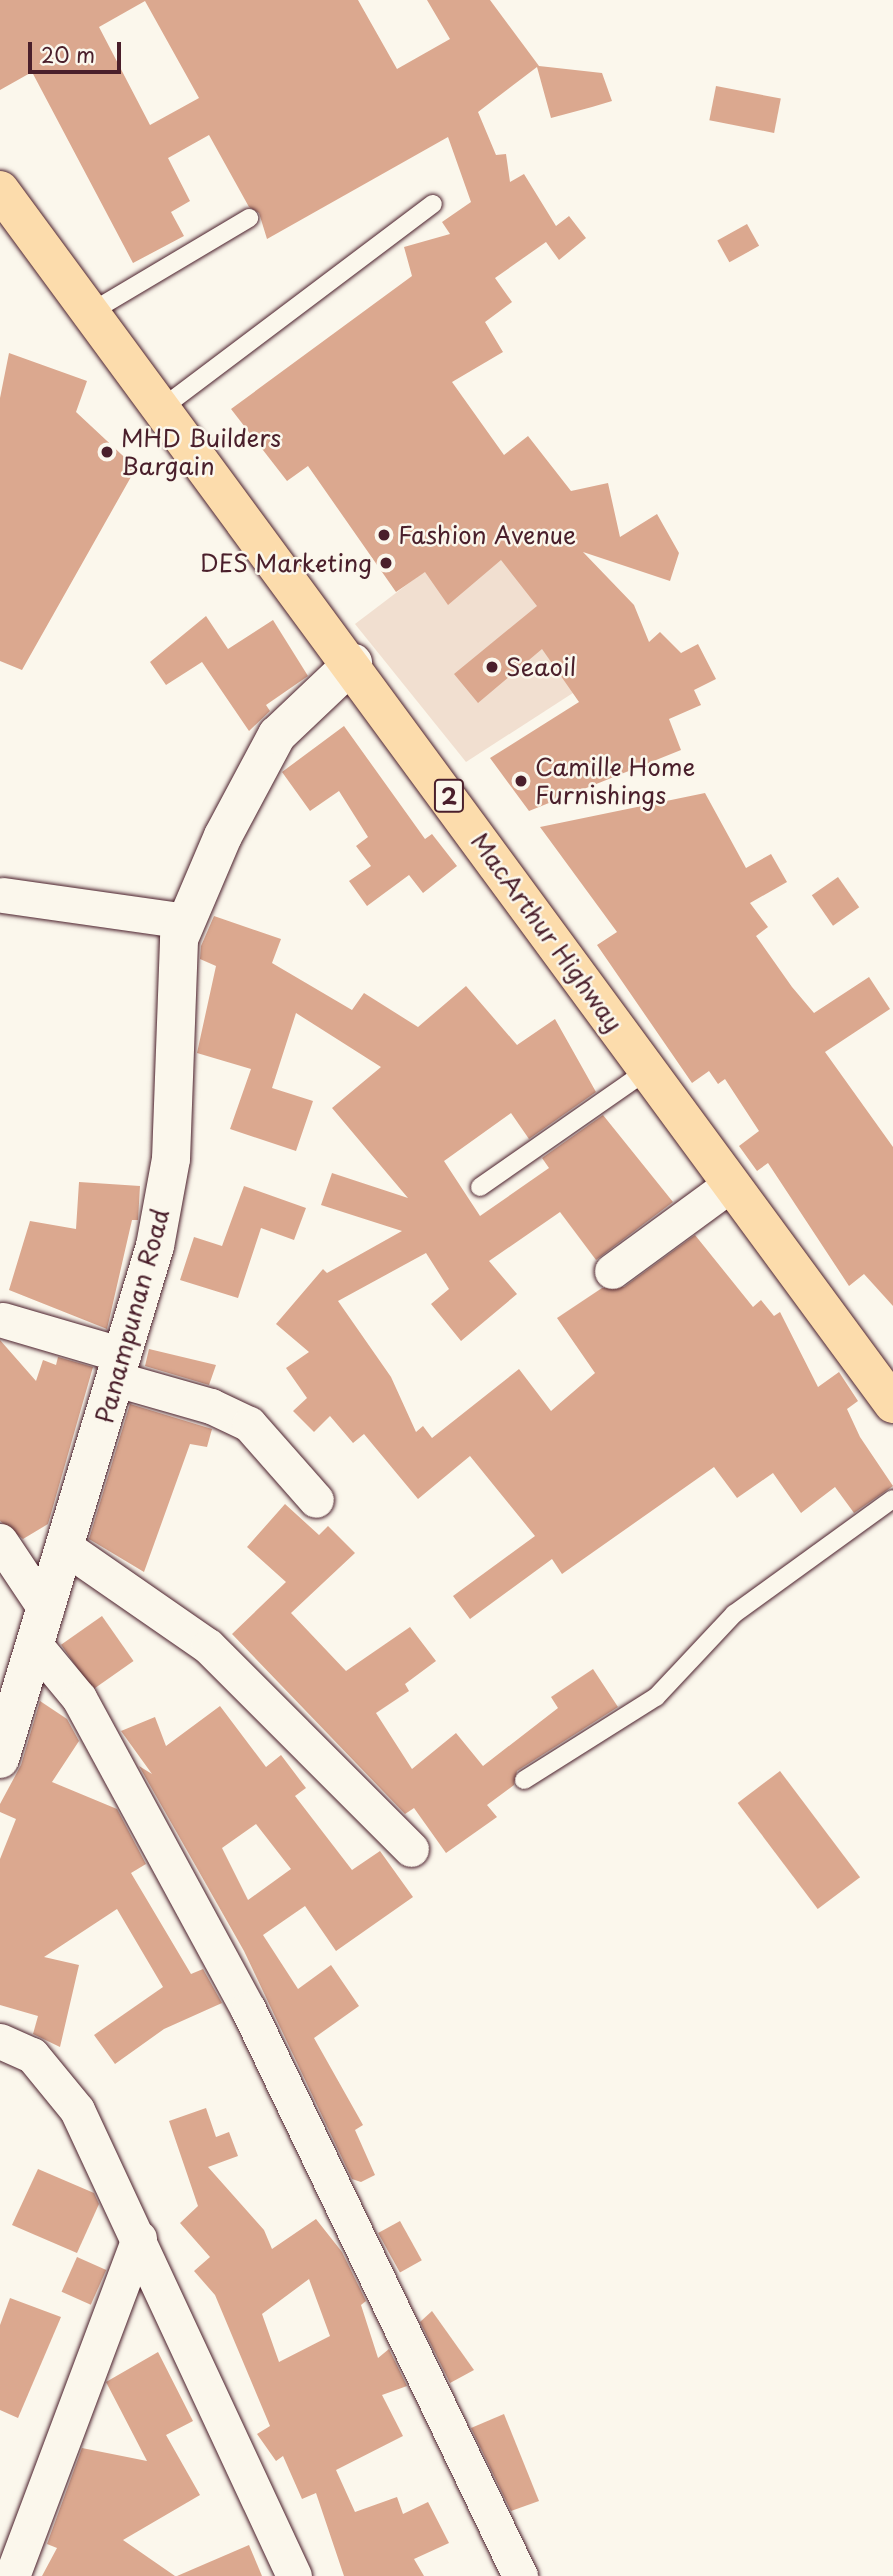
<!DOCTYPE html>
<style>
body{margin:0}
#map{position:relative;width:893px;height:2576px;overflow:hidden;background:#fbf7ec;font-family:"Playpen Sans",sans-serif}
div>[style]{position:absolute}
.built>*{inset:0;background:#f1dfd0}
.building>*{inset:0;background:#dba88f;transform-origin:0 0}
.roads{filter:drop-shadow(0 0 2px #4a1f2b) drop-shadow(0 0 2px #4a1f2b)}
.lane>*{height:18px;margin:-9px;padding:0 9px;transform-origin:9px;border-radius:9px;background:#fbf7ec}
.street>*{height:35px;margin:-17.5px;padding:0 17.5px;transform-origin:17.5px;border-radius:17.5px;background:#fbf7ec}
.secondary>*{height:38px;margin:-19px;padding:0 19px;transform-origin:19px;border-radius:19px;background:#fbf7ec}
.highway>*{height:38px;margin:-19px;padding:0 19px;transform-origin:19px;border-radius:19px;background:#fcdcac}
.dots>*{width:19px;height:19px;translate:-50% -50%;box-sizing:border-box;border:4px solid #fbf7ec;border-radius:50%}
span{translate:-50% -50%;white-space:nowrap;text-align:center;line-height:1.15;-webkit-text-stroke:5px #fbf7ec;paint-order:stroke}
.shield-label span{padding:2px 5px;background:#fbf7ec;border:2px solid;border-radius:5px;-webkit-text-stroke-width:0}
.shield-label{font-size:23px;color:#4a1f2b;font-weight:700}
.poi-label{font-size:24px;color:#4a1f2b}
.left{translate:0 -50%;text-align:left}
.right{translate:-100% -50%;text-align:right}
.street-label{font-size:24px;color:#4a1f2b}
.scale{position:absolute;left:28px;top:42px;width:93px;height:32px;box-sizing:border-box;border:4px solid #4a1f2b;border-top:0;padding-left:9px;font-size:21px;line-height:24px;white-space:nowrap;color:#4a1f2b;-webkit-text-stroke:5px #fbf7ec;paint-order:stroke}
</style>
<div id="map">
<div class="built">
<div style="clip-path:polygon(525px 495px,593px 680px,466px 762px,355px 624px)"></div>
</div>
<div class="building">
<div style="clip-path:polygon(evenodd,0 0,358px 0,397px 69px,450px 39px,427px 0,490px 0,539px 66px,602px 73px,612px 101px,592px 107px,551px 118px,537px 67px,478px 112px,496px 155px,506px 154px,510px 182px,524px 174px,556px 226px,569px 216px,586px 238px,559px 260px,546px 242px,495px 278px,512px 302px,485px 322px,503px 352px,452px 382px,504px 455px,528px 436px,571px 491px,608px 483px,620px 537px,657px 514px,679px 553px,670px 581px,583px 552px,634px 605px,649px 642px,660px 632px,681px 653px,698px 644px,716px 679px,694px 690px,701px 705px,669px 719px,681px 750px,529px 811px,490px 758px,579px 702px,542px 649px,478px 703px,454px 674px,537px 606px,501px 560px,448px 605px,425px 572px,396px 592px,308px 466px,287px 481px,231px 409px,412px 276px,404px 247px,450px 234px,442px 222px,471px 202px,448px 137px,267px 239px,259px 213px,249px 207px,209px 135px,168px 158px,190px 201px,171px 212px,184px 236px,133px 263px,32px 72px,0 90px,0 0,145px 1px,199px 98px,150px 125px,99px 27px,145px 1px)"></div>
<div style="left:716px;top:86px;width:66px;height:35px;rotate:11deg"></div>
<div style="left:747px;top:224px;width:25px;height:34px;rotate:61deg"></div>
<div style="clip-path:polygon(9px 353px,87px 381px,76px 412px,136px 468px,22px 670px,0 661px,0 398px)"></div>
<div style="clip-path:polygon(206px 616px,228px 649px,273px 620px,308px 676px,266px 705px,270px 711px,249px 731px,202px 662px,166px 685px,150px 662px)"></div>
<div style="clip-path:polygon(344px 726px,425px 839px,432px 834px,457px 866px,423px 893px,409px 875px,367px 906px,349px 881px,371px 866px,356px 846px,368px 837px,339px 791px,310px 811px,282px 772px)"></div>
<div style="clip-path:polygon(705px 793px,746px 868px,771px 854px,787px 882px,750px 903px,768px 927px,756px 936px,792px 987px,814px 1013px,869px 977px,890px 1009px,825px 1052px,893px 1147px,893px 1306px,864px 1274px,849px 1286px,768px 1163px,757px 1171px,739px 1146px,759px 1131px,725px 1079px,718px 1084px,709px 1071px,692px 1083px,597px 945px,617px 932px,540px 827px)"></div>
<div style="left:838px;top:877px;width:37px;height:32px;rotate:55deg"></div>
<div style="clip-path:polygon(214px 916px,281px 939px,272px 963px,352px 1010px,364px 993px,418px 1027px,466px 986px,517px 1045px,555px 1019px,596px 1092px,529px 1139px,511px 1113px,444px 1161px,480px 1216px,549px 1168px,542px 1158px,603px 1115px,673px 1202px,596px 1260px,560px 1212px,489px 1261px,517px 1294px,461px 1341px,431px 1304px,449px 1289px,426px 1253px,338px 1301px,391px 1377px,416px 1432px,423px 1426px,432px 1438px,519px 1369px,551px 1411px,595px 1373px,557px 1318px,602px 1288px,624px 1287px,695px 1235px,753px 1307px,761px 1300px,774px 1316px,780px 1312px,818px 1387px,839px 1372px,858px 1401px,847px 1409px,860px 1437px,893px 1486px,854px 1513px,835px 1487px,801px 1513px,773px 1473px,737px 1498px,714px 1467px,562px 1574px,552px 1559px,470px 1619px,453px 1596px,535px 1536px,470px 1456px,418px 1499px,364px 1434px,353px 1443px,330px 1416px,314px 1432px,293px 1411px,307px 1398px,286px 1368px,309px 1352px,276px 1324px,323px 1269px,327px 1273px,402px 1231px,321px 1205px,332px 1173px,408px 1198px,332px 1108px,381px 1067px,296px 1013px,272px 1088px,313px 1101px,296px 1151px,230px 1129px,251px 1069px,197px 1053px,216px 966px,200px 959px,201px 946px)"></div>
<div style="clip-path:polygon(79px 1182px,140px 1186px,138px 1220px,132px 1220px,107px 1329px,9px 1290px,30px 1221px,76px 1229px)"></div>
<div style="clip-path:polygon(244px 1186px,306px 1208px,294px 1240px,261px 1228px,238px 1298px,180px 1280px,194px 1237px,222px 1246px)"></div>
<div style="clip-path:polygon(0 1340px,36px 1381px,43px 1360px,56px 1365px,58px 1357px,93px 1367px,48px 1524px,23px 1539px,0 1521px)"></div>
<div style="clip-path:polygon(149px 1349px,216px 1365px,209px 1385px,145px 1366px)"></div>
<div style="clip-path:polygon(130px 1404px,212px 1429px,207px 1447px,190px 1444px,144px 1572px,89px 1539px)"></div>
<div style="clip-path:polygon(285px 1504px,319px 1535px,328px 1526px,355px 1553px,291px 1613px,346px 1671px,410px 1627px,436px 1661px,405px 1684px,409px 1691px,376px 1713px,412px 1769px,456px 1733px,483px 1766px,558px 1708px,551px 1697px,593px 1669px,618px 1707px,517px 1771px,514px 1785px,487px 1805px,497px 1817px,446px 1853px,414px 1808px,405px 1814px,232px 1634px,286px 1582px,247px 1547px)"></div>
<div style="left:102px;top:1616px;width:55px;height:50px;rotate:55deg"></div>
<div style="clip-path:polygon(40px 1701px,67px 1719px,79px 1741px,52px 1782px,117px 1809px,146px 1864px,131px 1873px,191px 1974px,203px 1969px,222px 2003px,164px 2029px,115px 2064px,94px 2035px,163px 1987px,117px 1909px,44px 1957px,79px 1965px,60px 2047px,33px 2034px,38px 2016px,0 2005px,0 1859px,16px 1819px,0 1812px,0 1804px,21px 1765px)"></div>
<div style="clip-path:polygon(evenodd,220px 1706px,266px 1767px,281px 1755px,306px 1788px,295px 1796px,352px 1870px,380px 1851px,413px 1897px,336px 1951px,305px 1906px,263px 1935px,298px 1989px,331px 1965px,359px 2006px,314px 2038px,363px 2125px,355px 2130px,375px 2175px,361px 2182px,352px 2179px,244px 1951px,139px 1766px,152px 1774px,121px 1731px,155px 1717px,166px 1746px,220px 1706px,256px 1824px,291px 1869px,248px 1900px,222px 1848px,256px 1824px)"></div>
<div style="left:780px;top:1771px;width:133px;height:53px;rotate:53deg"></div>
<div style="clip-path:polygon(evenodd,206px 2108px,216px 2137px,229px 2132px,238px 2156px,208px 2167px,264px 2230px,272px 2249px,316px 2219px,342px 2252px,366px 2301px,361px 2305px,378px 2358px,389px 2349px,407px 2386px,382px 2395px,403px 2436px,336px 2470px,355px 2512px,397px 2497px,403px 2514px,428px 2502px,449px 2543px,414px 2559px,424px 2576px,344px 2576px,316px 2493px,302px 2499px,283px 2456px,276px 2461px,257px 2434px,270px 2426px,215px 2295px,194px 2271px,210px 2257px,180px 2223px,198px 2206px,169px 2121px,206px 2108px,309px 2279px,330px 2336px,279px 2362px,262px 2314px,309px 2279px)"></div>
<div style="clip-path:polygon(38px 2169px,94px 2193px,99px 2204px,77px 2253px,12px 2225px)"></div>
<div style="left:400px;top:2221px;width:45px;height:25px;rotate:61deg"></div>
<div style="left:77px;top:2257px;width:32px;height:38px;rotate:24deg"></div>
<div style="clip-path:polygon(10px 2298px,61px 2317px,18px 2418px,0 2410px,0 2325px)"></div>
<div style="clip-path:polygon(432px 2311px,474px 2370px,450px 2383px,420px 2322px)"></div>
<div style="clip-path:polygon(158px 2352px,193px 2421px,166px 2435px,200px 2495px,123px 2540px,175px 2576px,42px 2576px,57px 2548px,47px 2544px,82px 2448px,147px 2461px,106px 2382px)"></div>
<div style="clip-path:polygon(504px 2414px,539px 2501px,511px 2511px,471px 2428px)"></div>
<div style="clip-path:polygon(249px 2545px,262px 2576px,177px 2576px)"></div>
</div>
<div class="roads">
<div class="lane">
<div style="left:91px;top:312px;width:184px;rotate:-30.7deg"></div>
<div style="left:162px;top:408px;width:339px;rotate:-37deg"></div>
<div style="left:480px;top:1187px;width:205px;rotate:-34.9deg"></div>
<div style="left:524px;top:1780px;width:156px;rotate:-32.2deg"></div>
<div style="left:656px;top:1697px;width:114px;rotate:-46.8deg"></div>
<div style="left:734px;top:1614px;width:196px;rotate:-35.9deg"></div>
</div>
<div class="street">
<div style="left:3px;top:895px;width:184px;rotate:8.1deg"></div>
<div style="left:612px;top:1271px;width:147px;rotate:-36.2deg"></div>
<div style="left:3px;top:1320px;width:125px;rotate:16.3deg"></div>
<div style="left:116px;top:1379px;width:99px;rotate:15.9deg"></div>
<div style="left:211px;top:1406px;width:42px;rotate:25.3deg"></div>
<div style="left:249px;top:1424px;width:101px;rotate:48.6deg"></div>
<div style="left:0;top:1541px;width:83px;rotate:56.3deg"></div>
<div style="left:65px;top:1547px;width:174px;rotate:34.7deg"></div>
<div style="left:208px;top:1646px;width:287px;rotate:45deg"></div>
<div style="left:35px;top:1645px;width:69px;rotate:50.3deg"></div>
<div style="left:79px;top:1698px;width:354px;rotate:61.5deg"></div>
<div style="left:248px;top:2009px;width:629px;rotate:64.37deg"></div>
<div style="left:0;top:2041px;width:35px;rotate:24deg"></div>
<div style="left:32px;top:2055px;width:71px;rotate:50.7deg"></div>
<div style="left:77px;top:2110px;width:514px;rotate:65.03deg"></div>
<div style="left:12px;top:2576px;width:361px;rotate:-69.4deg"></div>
</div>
<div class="secondary">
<div style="left:0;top:1759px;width:536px;rotate:-73.19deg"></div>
<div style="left:155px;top:1246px;width:88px;rotate:-79.6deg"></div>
<div style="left:171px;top:1159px;width:220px;rotate:-87.9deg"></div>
<div style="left:179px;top:939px;width:112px;rotate:-66.9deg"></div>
<div style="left:223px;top:836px;width:115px;rotate:-61.9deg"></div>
<div style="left:277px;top:735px;width:105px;rotate:-43.5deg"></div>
</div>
<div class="highway">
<div style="left:0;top:190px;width:1507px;rotate:53.66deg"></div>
</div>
</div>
<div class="dots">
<div style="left:107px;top:452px;background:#4a1f2b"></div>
<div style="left:384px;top:535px;background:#4a1f2b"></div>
<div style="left:386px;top:563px;background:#4a1f2b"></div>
<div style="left:492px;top:667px;background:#4a1f2b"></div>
<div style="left:521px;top:781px;background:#4a1f2b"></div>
</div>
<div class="shield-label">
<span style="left:449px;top:796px">2</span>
</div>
<div class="poi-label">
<span class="left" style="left:121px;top:452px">MHD Builders<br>Bargain</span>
<span class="left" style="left:398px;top:535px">Fashion Avenue</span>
<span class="right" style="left:372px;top:563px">DES Marketing</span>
<span class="left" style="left:506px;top:667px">Seaoil</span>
<span class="left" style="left:535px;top:781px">Camille Home<br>Furnishings</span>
</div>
<div class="street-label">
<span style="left:547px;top:932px;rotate:54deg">MacArthur Highway</span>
<span style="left:132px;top:1316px;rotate:-75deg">Panampunan Road</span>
</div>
<div class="scale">20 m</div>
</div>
